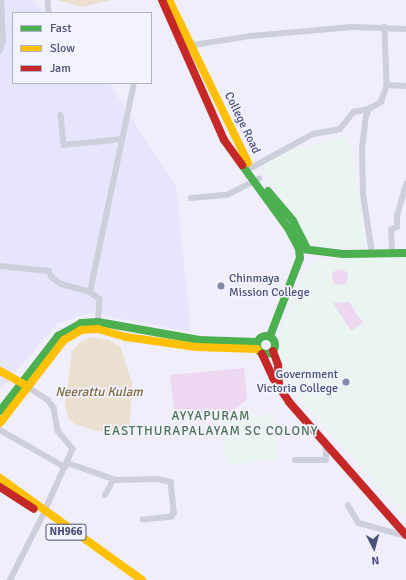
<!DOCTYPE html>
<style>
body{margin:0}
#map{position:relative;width:406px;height:580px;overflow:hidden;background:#f0eefa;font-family:Signika,sans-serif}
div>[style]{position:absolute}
.residential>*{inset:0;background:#e7e5fb}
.education>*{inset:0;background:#eaf5f1;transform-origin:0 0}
.green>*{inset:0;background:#eed8f1}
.round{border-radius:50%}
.water>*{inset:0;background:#ecdfcf}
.street>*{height:5.5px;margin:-2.75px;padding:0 2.75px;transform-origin:2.75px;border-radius:2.75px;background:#cecfdc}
.fast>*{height:8px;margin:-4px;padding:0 4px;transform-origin:4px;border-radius:4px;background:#4caf50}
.fast>.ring{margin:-4px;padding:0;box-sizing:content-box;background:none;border:8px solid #4caf50;border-radius:50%}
.slow>*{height:8px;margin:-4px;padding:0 4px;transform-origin:4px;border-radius:4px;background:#ffc107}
.jam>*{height:8px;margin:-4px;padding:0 4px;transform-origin:4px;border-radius:4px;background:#c62828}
.dots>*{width:11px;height:11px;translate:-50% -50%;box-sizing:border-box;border:2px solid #f3f2ff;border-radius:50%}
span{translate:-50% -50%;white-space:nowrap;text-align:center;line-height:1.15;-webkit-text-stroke:3.5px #f3f2ff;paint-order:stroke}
.shield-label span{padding:1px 3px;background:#f3f2ff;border:1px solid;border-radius:3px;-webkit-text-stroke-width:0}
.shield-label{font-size:11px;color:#4a527b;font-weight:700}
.street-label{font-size:12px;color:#4a527b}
.poi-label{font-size:12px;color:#4a527b}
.left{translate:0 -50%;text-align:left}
.right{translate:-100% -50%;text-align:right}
.water-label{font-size:13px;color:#816a3c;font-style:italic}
.neighbourhood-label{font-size:13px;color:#4d7454;letter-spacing:1px}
.legend{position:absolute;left:12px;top:12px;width:140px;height:72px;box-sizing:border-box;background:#f3f2ff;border:1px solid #afb2ca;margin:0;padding:5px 7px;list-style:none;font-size:12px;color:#4a527b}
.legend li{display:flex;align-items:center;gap:8px;height:20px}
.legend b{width:20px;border:1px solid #afb2ca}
.north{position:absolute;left:354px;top:528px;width:40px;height:40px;-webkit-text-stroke:3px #f3f2ff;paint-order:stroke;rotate:174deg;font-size:11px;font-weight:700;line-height:16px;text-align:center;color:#4a527b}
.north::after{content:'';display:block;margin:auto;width:14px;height:18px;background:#4a527b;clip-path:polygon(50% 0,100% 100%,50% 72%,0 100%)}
</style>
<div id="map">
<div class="residential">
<div style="clip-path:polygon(0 0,33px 0,46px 13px,13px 13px,13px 83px,109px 83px,176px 186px,191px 332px,90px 313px,58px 323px,0 390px)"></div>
</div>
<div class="education">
<div style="clip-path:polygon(349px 136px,367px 247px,326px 247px,308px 244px,260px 165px,283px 153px)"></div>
<div style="clip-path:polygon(406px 256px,406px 516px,294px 392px,279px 372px,273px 357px,300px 279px,317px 259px)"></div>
<div style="left:273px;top:414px;width:46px;height:51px;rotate:85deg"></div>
</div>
<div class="green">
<div class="round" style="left:332px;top:269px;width:16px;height:16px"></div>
<div style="clip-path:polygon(349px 302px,363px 323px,351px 331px,333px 303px)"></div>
<div style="clip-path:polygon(244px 368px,247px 399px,231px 412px,175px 417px,170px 375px)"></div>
</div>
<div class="water">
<div style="clip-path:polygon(57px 0,111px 0,82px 7px)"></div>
<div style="clip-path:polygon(91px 337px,108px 340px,120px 346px,132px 383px,130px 424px,124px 431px,116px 434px,97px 431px,75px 424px,69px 419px,65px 406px,72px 352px,79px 343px)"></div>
</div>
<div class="street">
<div style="left:48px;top:0;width:13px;rotate:86deg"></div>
<div style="left:385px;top:27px;width:58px;rotate:88deg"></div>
<div style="left:193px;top:45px;width:59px;rotate:-8.8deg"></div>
<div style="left:251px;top:36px;width:101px;rotate:-5.1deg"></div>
<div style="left:352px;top:27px;width:54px;rotate:2.1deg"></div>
<div style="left:0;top:51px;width:11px;rotate:-75deg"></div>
<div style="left:3px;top:40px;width:40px;rotate:-92.9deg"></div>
<div style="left:61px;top:115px;width:30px;rotate:84deg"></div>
<div style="left:64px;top:145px;width:58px;rotate:-5.9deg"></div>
<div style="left:251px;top:168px;width:71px;rotate:-28.7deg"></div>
<div style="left:313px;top:134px;width:27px;rotate:-10deg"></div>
<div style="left:340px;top:129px;width:22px;rotate:-51deg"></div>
<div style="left:354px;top:112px;width:15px;rotate:-11deg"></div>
<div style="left:191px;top:198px;width:36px;rotate:-5deg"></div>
<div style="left:227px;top:195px;width:36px;rotate:-27deg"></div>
<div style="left:372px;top:253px;width:59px;rotate:-98.8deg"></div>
<div style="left:363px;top:195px;width:47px;rotate:-91.2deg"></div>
<div style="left:362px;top:148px;width:31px;rotate:-83deg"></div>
<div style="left:366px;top:117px;width:9px;rotate:-69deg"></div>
<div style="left:369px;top:109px;width:14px;rotate:-30deg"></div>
<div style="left:381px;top:102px;width:18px;rotate:-71deg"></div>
<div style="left:387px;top:85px;width:19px;rotate:3deg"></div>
<div style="left:392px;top:253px;width:23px;rotate:-92deg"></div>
<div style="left:391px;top:230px;width:7px;rotate:-27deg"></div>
<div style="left:397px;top:227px;width:11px;rotate:-90deg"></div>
<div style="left:397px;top:216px;width:33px;rotate:-74deg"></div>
<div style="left:0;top:266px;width:49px;rotate:5.8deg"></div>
<div style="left:49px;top:271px;width:7px;rotate:63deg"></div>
<div style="left:52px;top:277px;width:11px;rotate:38deg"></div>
<div style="left:61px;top:284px;width:30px;rotate:15deg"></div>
<div style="left:90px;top:292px;width:12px;rotate:35deg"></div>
<div style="left:100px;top:299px;width:26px;rotate:94deg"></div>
<div style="left:90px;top:292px;width:214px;rotate:-78.1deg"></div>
<div style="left:28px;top:387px;width:24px;rotate:33deg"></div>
<div style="left:48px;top:400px;width:10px;rotate:53deg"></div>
<div style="left:54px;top:408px;width:23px;rotate:80deg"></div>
<div style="left:58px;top:431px;width:23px;rotate:50deg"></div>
<div style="left:73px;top:449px;width:66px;rotate:114.2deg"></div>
<div style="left:0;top:430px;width:75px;rotate:29.6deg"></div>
<div style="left:295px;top:460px;width:31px"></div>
<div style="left:326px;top:460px;width:17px;rotate:-90deg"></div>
<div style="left:68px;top:463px;width:51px;rotate:19.5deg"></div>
<div style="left:116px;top:480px;width:41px;rotate:-1.4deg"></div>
<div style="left:157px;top:479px;width:14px;rotate:12deg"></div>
<div style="left:171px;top:482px;width:31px;rotate:84deg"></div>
<div style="left:174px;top:513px;width:4px;rotate:117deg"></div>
<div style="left:172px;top:517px;width:29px;rotate:174deg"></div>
<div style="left:105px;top:495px;width:18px;rotate:-61deg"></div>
<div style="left:348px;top:505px;width:21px;rotate:59deg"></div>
<div style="left:359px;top:523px;width:49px;rotate:15.5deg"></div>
<div style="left:10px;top:580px;width:73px;rotate:-63.1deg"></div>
</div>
<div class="fast">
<div style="left:242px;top:165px;width:78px;rotate:53.9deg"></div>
<div style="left:288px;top:228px;width:24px;rotate:62deg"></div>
<div style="left:299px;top:249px;width:9px;rotate:84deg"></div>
<div style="left:300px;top:258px;width:84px;rotate:111deg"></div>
<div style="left:268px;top:191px;width:39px;rotate:50deg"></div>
<div style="left:293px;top:221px;width:31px;rotate:63deg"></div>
<div style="left:302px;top:249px;width:41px;rotate:7deg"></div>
<div style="left:343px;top:254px;width:63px;rotate:-0.9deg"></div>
<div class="ring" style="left:257px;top:336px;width:10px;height:10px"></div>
<div style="left:0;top:411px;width:95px;rotate:-52.3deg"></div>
<div style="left:58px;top:336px;width:26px;rotate:-29deg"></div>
<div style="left:81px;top:323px;width:17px;rotate:-3deg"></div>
<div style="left:98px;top:322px;width:103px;rotate:10.1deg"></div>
<div style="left:199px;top:340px;width:57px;rotate:2deg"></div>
</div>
<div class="slow">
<div style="left:169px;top:0;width:181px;rotate:64.1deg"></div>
<div style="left:0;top:371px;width:31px;rotate:29deg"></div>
<div style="left:0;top:423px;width:105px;rotate:-52.4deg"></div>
<div style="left:64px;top:340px;width:20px;rotate:-30deg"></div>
<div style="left:81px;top:330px;width:17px;rotate:-3deg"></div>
<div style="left:98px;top:329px;width:29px;rotate:16deg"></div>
<div style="left:126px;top:337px;width:71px;rotate:8.1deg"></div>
<div style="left:196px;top:347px;width:61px;rotate:1.9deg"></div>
<div style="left:0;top:478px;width:175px;rotate:35.7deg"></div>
</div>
<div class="jam">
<div style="left:162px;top:0;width:153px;rotate:66.1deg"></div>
<div style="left:224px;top:140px;width:31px;rotate:54deg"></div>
<div style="left:273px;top:351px;width:15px;rotate:70deg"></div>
<div style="left:278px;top:365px;width:22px;rotate:87deg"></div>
<div style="left:262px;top:354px;width:26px;rotate:65deg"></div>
<div style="left:273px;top:378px;width:29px;rotate:56deg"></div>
<div style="left:289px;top:402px;width:177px;rotate:48.7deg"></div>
<div style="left:0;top:487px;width:40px;rotate:32.9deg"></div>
</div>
<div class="dots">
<div style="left:221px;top:286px;background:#8489a7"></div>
<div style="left:346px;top:382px;background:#8489a7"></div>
</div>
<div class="shield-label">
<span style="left:66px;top:532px">NH966</span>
</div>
<div class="street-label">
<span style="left:242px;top:123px;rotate:64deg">College Road</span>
</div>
<div class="poi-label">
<span class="left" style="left:229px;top:286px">Chinmaya<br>Mission College</span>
<span class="right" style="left:338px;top:382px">Government<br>Victoria College</span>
</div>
<div class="water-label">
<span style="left:99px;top:392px">Neerattu Kulam</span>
</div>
<div class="neighbourhood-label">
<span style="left:211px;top:424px">AYYAPURAM<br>EASTTHURAPALAYAM SC COLONY</span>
</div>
<ul class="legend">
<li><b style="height:5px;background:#4caf50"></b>Fast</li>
<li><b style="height:5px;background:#ffc107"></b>Slow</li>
<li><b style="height:5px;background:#c62828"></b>Jam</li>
</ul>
<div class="north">N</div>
</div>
